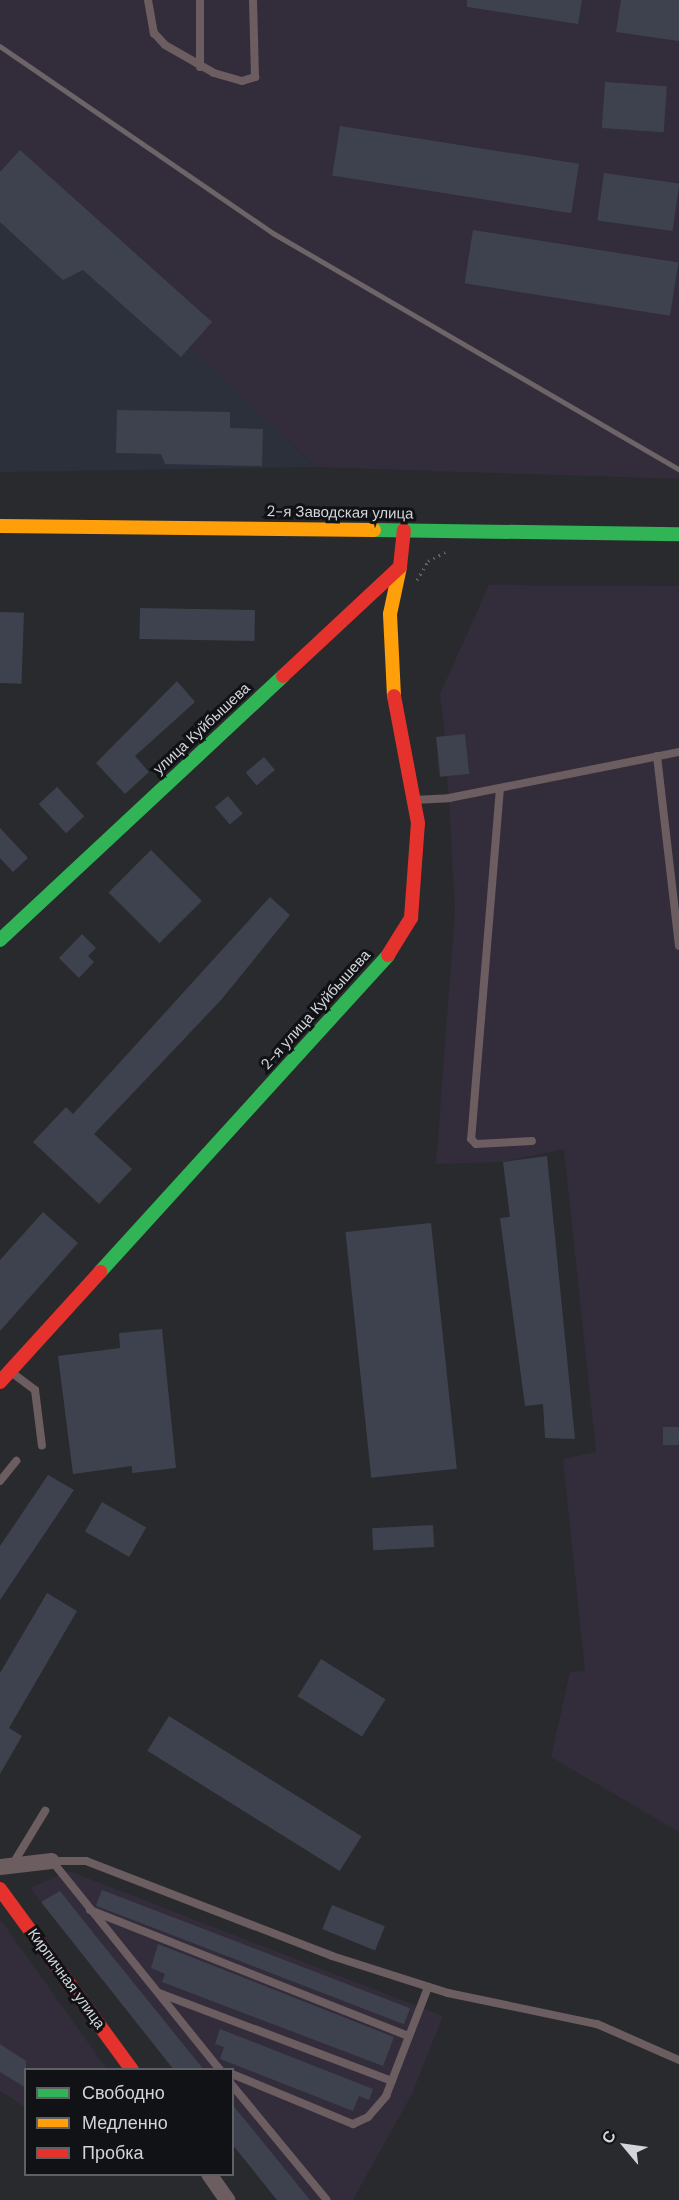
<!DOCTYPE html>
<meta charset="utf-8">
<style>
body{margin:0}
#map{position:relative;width:679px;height:2200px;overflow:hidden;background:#292a2d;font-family:"DM Sans",sans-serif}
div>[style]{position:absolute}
.built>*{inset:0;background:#2c303b}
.industrial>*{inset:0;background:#332c3a}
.building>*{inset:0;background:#3e424e;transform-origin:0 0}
.path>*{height:3px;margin-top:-1.5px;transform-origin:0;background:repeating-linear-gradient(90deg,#6a6164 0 1.5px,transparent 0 6px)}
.lane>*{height:8px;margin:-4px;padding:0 4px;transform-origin:4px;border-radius:4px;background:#6c5d61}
.street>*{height:16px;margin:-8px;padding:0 8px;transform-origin:8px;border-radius:8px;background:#6c5d61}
.fast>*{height:14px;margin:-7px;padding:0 7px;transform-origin:7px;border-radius:7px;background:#30b455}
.slow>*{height:14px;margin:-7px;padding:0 7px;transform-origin:7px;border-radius:7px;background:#ff9f0a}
.jam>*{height:14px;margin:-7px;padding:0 7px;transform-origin:7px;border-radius:7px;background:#e5322d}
.rail>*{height:4.5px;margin:-2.25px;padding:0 2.25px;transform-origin:2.25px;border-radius:2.25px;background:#6d6467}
span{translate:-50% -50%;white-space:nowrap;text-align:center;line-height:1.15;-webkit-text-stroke:6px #111215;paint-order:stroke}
.street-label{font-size:15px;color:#d4d5da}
.legend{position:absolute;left:24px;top:2068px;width:210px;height:108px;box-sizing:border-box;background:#111215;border:2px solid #5f6064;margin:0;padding:8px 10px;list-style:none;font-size:18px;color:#d4d5da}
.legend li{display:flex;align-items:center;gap:12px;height:30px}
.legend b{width:30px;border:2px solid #5f6064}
.north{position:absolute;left:595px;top:2116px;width:60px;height:60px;-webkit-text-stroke:4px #111215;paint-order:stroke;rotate:299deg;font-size:16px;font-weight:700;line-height:24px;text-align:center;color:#d4d5da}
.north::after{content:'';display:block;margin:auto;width:21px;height:27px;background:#d4d5da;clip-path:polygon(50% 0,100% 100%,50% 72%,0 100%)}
</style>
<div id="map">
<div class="built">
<div style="clip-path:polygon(0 193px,39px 204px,316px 467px,0 472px)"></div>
</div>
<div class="industrial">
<div style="clip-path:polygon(0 0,679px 0,679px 479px,316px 467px,39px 204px,0 193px)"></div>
<div style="clip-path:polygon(489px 585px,679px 586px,679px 1832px,551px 1757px,570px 1672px,585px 1671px,563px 1459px,596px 1452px,564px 1149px,503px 1162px,436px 1164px,455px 911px,449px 798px,447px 776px,439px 776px,436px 737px,445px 735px,440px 694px)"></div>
<div style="clip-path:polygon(69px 1871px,443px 2016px,412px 2094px,353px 2200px,277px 2200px,233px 2144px,232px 2070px,174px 2069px,30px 1888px)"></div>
<div style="clip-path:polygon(0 1919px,107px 2069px,26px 2070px,25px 2107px,0 2091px)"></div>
</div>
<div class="building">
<div style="clip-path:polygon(467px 0,582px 0,578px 24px,467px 7px)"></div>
<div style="clip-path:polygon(621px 0,679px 0,679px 41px,616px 32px)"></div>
<div style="left:605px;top:82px;width:62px;height:46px;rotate:4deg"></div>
<div style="left:340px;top:126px;width:242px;height:50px;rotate:9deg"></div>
<div style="clip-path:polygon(20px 150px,212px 322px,181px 357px,83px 270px,63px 280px,0 222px,0 172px)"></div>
<div style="left:604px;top:173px;width:76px;height:48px;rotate:8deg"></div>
<div style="left:473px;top:230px;width:208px;height:54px;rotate:9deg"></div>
<div style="clip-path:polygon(117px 410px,230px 412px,230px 428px,263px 429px,262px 466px,165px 464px,161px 454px,116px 453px)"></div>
<div style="left:140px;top:608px;width:115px;height:31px;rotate:1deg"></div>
<div style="left:0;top:612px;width:24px;height:71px;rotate:2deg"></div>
<div style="clip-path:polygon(177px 681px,195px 702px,135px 756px,149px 772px,125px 794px,96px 763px)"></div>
<div style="left:465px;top:734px;width:40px;height:29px;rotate:84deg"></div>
<div style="left:264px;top:757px;width:17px;height:24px;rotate:50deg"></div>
<div style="left:57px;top:787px;width:40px;height:25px;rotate:47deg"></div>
<div style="left:228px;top:796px;width:23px;height:17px;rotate:50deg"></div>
<div style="clip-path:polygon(0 828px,28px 858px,13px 872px,0 858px)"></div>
<div style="left:151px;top:850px;width:72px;height:60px;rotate:45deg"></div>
<div style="clip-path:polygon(270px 897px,290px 915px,221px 1000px,94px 1134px,132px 1169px,99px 1204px,33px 1142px,66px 1107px,73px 1114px)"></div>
<div style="clip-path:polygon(82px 934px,96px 948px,88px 956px,94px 962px,79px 978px,59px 958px)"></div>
<div style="clip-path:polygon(547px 1156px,575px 1439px,545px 1438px,543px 1404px,525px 1406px,500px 1218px,510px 1217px,503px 1162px)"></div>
<div style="clip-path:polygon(43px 1212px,78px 1243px,0 1331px,0 1260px)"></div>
<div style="left:431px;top:1223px;width:247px;height:86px;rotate:84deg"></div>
<div style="clip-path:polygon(162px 1329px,176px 1468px,132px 1473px,132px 1466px,73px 1474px,58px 1356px,120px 1348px,119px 1333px)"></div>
<div style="left:679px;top:1427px;width:18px;height:16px;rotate:90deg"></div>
<div style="clip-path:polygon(48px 1475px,74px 1490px,0 1600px,0 1546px)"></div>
<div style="left:102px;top:1502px;width:51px;height:34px;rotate:30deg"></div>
<div style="left:433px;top:1525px;width:22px;height:61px;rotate:87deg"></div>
<div style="clip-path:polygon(47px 1593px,77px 1611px,9px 1728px,22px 1736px,0 1774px,0 1673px)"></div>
<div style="left:321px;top:1659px;width:76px;height:44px;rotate:32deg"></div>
<div style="left:169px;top:1716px;width:227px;height:41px;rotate:32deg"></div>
<div style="left:102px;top:1890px;width:330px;height:17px;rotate:21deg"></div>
<div style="clip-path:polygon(60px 1891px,95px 1935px,204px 2070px,174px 2070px,41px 1902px)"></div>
<div style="left:332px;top:1905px;width:57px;height:26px;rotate:22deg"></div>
<div style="clip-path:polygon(158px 1944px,394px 2037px,383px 2066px,162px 1982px,165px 1974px,151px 1968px)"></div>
<div style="clip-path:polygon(220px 2029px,373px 2089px,369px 2100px,359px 2096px,353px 2111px,220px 2059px,224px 2047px,215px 2044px)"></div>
<div style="clip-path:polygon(0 2044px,26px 2061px,26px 2088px,0 2072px)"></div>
<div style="clip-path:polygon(232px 2104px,310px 2200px,277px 2200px,232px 2144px)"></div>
</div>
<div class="path">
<div style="left:417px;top:580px;width:22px;rotate:-60deg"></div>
<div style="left:428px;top:561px;width:22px;rotate:-27deg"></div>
</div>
<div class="lane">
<div style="left:148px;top:0;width:34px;rotate:80deg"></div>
<div style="left:154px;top:33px;width:16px;rotate:47deg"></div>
<div style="left:165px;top:45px;width:56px;rotate:29.7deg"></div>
<div style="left:214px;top:73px;width:29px;rotate:16deg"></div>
<div style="left:242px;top:81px;width:14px;rotate:-17deg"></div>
<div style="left:255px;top:77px;width:77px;rotate:-91.5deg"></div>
<div style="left:200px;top:0;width:67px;rotate:90deg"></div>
<div style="left:657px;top:756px;width:191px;rotate:83.4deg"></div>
<div style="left:500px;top:788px;width:352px;rotate:94.7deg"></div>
<div style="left:471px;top:1139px;width:7px;rotate:45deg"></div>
<div style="left:476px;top:1144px;width:56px;rotate:-3.1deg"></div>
<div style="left:414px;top:800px;width:35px;rotate:-3deg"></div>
<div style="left:449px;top:798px;width:235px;rotate:-11.3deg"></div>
<div style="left:11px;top:1372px;width:30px;rotate:37deg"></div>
<div style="left:35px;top:1390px;width:56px;rotate:82.9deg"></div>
<div style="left:0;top:1481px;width:26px;rotate:-51deg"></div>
<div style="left:52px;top:1861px;width:34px"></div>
<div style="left:86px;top:1861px;width:264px;rotate:21.1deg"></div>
<div style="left:332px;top:1956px;width:122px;rotate:17.7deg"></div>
<div style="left:448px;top:1993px;width:152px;rotate:11.8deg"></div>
<div style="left:597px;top:2024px;width:90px;rotate:23.7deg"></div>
<div style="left:52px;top:1861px;width:268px;rotate:51.2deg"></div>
<div style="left:11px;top:1867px;width:66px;rotate:-58.7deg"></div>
<div style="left:90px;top:1910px;width:343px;rotate:21.6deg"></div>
<div style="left:159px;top:1993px;width:249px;rotate:20.7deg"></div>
<div style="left:232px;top:2074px;width:131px;rotate:22.5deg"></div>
<div style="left:353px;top:2124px;width:17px;rotate:-25deg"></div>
<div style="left:368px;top:2117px;width:28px;rotate:-49deg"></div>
<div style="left:386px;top:2096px;width:117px;rotate:-68.9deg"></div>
<div style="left:232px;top:2085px;width:148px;rotate:50.5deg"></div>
</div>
<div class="street">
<div style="left:0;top:1867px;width:52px;rotate:-6.6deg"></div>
<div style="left:209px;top:2174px;width:32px;rotate:55deg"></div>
</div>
<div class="fast">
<div style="left:374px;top:530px;width:305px;rotate:0.8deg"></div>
<div style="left:0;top:940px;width:387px;rotate:-43deg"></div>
<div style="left:100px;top:1272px;width:428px;rotate:-47.7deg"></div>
</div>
<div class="slow">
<div style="left:0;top:526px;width:374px;rotate:0.6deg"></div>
<div style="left:394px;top:696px;width:82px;rotate:-92.8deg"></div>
<div style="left:390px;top:614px;width:48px;rotate:-78deg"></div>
</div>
<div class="jam">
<div style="left:283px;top:676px;width:160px;rotate:-43deg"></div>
<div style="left:400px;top:567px;width:37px;rotate:-84deg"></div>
<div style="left:388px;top:955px;width:44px;rotate:-58.1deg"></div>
<div style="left:411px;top:918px;width:95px;rotate:-85.8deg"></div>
<div style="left:418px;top:823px;width:129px;rotate:-100.7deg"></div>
<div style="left:0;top:1382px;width:149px;rotate:-47.7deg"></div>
<div style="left:0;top:1889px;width:224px;rotate:53.9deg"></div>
</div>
<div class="rail">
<div style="left:0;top:46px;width:331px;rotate:34.4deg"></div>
<div style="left:273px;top:233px;width:470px;rotate:30.2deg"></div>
</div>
<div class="street-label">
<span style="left:340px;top:513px;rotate:1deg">2-я Заводская улица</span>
<span style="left:202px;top:729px;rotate:-43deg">улица Куйбышева</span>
<span style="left:316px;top:1010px;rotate:-48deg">2-я улица Куйбышева</span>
<span style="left:66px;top:1979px;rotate:54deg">Кирпичная улица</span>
</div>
<ul class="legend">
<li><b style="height:8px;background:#30b455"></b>Свободно</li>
<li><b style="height:8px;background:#ff9f0a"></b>Медленно</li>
<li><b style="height:8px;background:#e5322d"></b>Пробка</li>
</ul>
<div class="north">С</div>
</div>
